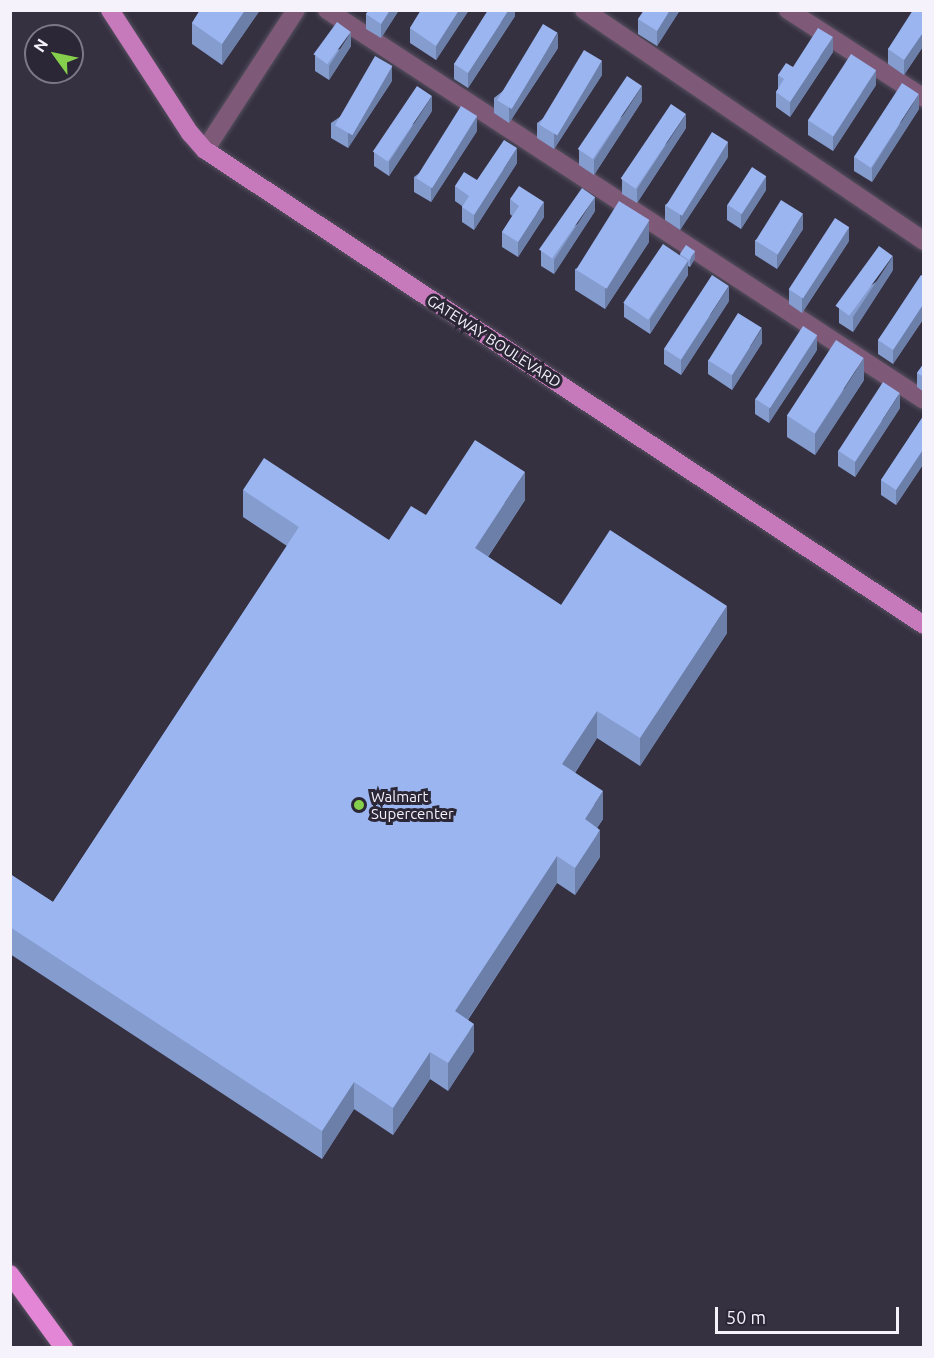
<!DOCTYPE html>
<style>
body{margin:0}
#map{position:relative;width:934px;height:1358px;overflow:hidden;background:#363141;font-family:Ubuntu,sans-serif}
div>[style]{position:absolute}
.roads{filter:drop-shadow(0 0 2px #55505f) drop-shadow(0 0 2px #55505f)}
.minor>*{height:18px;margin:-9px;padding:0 9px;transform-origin:9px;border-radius:9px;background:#7e5978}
.major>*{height:18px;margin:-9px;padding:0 9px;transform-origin:9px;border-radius:9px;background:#c679bb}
.highway>*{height:18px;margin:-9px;padding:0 9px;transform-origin:9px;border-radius:9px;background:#e386d6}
.wall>*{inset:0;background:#859ccf}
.shaded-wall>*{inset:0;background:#6c7fa9}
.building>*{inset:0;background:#9bb5f1;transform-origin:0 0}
.dots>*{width:16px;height:16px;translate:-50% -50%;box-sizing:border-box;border:3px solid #2c2736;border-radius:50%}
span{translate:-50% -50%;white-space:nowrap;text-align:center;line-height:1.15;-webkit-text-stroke:6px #2c2736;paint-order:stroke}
.street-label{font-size:15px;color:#f5f2fc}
.poi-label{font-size:15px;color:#f5f2fc}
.left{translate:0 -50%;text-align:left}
.frame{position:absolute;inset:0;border:12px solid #f5f2fc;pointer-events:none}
.north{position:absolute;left:24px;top:24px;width:60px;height:60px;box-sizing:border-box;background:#2c2736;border:2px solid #7c7885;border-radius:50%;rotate:303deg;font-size:16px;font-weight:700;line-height:24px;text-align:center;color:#f5f2fc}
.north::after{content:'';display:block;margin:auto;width:21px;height:27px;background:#85cf4c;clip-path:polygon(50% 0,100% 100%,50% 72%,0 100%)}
.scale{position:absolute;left:715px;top:1307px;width:184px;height:27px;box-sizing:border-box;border:3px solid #f5f2fc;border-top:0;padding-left:8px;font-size:18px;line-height:21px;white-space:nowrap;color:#f5f2fc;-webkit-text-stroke:4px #2c2736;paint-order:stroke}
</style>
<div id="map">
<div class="roads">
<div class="minor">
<div style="left:327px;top:10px;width:713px;rotate:33.16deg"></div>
<div style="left:584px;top:10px;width:411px;rotate:34.2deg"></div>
<div style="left:788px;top:10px;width:162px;rotate:32.9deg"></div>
<div style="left:205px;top:150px;width:167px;rotate:-57deg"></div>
</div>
<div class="major">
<div style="left:110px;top:10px;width:147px;rotate:57deg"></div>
<div style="left:190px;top:133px;width:23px;rotate:49deg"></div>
<div style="left:205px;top:150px;width:862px;rotate:33.45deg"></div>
</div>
<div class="highway">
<div style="left:10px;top:1274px;width:92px;rotate:53.9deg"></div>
</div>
</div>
<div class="wall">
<div style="clip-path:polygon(200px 10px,260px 10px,222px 65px,192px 44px,192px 23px)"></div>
<div style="clip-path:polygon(369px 10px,399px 10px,381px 38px,366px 29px,366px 14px)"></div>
<div style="clip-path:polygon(421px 10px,469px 10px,436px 60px,410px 43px,410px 28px)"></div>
<div style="clip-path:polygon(515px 10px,515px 16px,468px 88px,454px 79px,454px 64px)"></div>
<div style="clip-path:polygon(680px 10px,657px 46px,638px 34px,638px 19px)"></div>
<div style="clip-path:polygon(924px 10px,924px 45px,904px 75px,888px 64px,888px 49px)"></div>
<div style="clip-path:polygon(351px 46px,329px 80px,315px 71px,315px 56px)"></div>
<div style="clip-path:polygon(558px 48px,509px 123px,494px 113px,494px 98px)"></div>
<div style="clip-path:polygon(833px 52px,790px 117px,776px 107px,776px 92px,778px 89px,778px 75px,793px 67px)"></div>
<div style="clip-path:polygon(602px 75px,554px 149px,537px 138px,537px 123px)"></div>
<div style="clip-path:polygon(392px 81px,348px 148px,331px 138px,331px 123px)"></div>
<div style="clip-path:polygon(876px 85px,833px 151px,808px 135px,808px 120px)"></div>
<div style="clip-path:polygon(642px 101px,594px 175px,579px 165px,579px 150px)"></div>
<div style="clip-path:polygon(919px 109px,872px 182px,854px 171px,854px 157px)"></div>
<div style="clip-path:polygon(432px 111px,389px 176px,374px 166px,374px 152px)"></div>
<div style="clip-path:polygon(686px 128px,637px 203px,622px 194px,622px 179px)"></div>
<div style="clip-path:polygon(477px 131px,431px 202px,414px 192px,414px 177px)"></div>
<div style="clip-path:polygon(728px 157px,680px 230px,665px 220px,665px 205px)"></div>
<div style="clip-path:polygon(517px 163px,474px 230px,462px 222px,462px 206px,455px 201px,455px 186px,477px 180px)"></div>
<div style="clip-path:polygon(766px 190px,741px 229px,727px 220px,727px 205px)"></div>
<div style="clip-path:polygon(510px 199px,544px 217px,518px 257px,502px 247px,502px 232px,512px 216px,510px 214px)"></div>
<div style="clip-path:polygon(595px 211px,554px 274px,541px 266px,541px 251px)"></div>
<div style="clip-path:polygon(803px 229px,777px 269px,755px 255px,755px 240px)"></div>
<div style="clip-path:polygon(849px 241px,802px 313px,789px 304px,789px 290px)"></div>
<div style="clip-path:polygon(649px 242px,605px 309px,575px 290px,575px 269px)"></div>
<div style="clip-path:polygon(680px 254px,695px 258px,690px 267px,688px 266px,688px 275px,650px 334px,624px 317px,624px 303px,680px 255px)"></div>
<div style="clip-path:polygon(893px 270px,853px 332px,839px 323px,839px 308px)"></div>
<div style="clip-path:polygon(924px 277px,924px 318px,893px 364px,878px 354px,878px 340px)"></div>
<div style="clip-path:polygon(729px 301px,681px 375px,664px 364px,664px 349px)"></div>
<div style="clip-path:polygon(762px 343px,732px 390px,708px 374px,708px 360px)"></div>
<div style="clip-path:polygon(817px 350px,769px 423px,755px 414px,755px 399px)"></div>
<div style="clip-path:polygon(924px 363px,924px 392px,917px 387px,917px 373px)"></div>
<div style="clip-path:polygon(864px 380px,815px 455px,787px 437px,787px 415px)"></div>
<div style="clip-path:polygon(900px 408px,855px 477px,838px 466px,838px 451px)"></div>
<div style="clip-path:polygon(924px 415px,924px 463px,896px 505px,881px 495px,881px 480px)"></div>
<div style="clip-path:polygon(243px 490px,389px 540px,426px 515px,525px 500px,488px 557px,561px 605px,727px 633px,640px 766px,597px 738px,575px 773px,603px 819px,597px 828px,600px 857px,575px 895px,557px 883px,468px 1020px,474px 1051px,448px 1091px,430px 1079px,393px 1135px,354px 1109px,322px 1159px,10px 954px,10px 874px,53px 902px,287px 546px,243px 517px)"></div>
</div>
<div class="shaded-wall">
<div style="clip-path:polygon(245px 10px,260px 10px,222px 65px,222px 44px)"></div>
<div style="clip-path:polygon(390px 10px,399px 10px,381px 38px,381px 24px)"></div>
<div style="clip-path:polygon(459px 10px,469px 10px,436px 60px,436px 46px)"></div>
<div style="clip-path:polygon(509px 10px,515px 10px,515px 16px,468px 88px,468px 73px)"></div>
<div style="clip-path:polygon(670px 10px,680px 10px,657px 46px,657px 31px)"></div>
<div style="clip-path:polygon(924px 31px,924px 45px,904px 75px,904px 60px)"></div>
<div style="clip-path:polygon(351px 32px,351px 46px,329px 80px,329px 66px)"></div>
<div style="clip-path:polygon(558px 33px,558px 48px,509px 123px,509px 108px)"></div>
<div style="clip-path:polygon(833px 37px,833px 52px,790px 117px,790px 102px)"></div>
<div style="clip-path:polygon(602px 61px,602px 75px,554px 149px,554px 134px)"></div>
<div style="clip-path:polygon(392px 66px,392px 81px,348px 148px,348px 134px)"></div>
<div style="clip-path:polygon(876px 70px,876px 85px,833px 151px,833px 137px)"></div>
<div style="clip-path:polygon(642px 86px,642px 101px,594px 175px,594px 160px)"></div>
<div style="clip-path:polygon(919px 94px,919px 109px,872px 182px,872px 168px)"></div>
<div style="clip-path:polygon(432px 96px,432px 111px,389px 176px,389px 162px)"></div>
<div style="clip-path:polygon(686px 114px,686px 128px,637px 203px,637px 189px)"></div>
<div style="clip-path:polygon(477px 116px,477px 131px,431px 202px,431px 187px)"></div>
<div style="clip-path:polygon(728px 142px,728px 157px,680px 230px,680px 215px)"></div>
<div style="clip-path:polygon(517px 148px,517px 163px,474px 230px,474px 215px)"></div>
<div style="clip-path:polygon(766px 176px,766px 190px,741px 229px,741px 214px)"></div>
<div style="clip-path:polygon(595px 197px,595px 211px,554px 274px,554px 260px)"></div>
<div style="clip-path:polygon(544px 202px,544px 217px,518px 257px,518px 242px)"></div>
<div style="clip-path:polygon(803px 214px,803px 229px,777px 269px,777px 255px)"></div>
<div style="clip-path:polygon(649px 220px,649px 242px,605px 309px,605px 288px)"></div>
<div style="clip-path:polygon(849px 227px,849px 241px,802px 313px,802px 298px)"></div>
<div style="clip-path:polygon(695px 251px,695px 258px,690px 267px,690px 260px)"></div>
<div style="clip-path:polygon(893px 256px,893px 270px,853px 332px,853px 317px)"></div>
<div style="clip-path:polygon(688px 261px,688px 275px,650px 334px,650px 319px)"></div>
<div style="clip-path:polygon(729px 286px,729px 301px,681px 375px,681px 360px)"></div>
<div style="clip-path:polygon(924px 303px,924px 318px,893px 364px,893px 350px)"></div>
<div style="clip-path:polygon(762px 328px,762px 343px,732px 390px,732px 375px)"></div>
<div style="clip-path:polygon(817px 335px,817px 350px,769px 423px,769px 409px)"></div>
<div style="clip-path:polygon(864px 358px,864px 380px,815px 455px,815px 434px)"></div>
<div style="clip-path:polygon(900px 393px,900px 408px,855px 477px,855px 462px)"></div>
<div style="clip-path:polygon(924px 448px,924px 463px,896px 505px,896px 490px)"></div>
<div style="clip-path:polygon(525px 472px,525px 500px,475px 576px,475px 548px)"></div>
<div style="clip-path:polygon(727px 606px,727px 633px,640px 766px,640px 738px)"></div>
<div style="clip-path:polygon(597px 711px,597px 738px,562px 792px,562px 764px)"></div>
<div style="clip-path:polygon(603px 791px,603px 819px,585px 847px,585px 819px)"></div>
<div style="clip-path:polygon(600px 830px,600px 857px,575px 895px,575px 868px)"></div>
<div style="clip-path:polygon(557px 856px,557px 883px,455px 1039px,455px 1011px)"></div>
<div style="clip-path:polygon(474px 1024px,474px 1051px,448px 1091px,448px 1063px)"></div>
<div style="clip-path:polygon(430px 1052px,430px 1079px,393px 1135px,393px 1108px)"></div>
<div style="clip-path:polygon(354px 1082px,354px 1109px,322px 1159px,322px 1131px)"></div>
</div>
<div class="building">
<div style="clip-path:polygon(200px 10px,245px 10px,222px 44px,192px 23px)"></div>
<div style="clip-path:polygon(369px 10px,390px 10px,381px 24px,366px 14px)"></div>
<div style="clip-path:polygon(421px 10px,459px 10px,436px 46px,410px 28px)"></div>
<div style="clip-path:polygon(488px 10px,509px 10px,468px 73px,454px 64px)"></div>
<div style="clip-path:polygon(644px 10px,670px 10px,657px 31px,638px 19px)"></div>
<div style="clip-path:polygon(913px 10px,924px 10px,924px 31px,904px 60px,888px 49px)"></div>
<div style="left:337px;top:22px;width:17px;height:40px;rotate:36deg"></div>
<div style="left:543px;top:24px;width:17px;height:89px;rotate:31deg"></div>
<div style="clip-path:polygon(818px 28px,833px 37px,790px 102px,776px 92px,784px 79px,778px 75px,786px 63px,793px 67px)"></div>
<div style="left:584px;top:50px;width:21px;height:87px;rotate:31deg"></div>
<div style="left:851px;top:54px;width:30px;height:79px;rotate:33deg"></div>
<div style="left:375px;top:56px;width:20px;height:80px;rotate:30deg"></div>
<div style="left:627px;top:76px;width:18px;height:88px;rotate:34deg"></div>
<div style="left:902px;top:83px;width:20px;height:88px;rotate:33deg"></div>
<div style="left:417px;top:86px;width:18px;height:79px;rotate:34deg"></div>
<div style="left:671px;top:104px;width:18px;height:90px;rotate:34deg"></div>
<div style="left:461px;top:106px;width:19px;height:85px;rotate:32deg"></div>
<div style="left:712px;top:132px;width:19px;height:87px;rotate:32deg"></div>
<div style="clip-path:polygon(504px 140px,517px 148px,474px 215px,462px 207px,469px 196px,455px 186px,464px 172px,477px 180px)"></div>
<div style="left:752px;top:167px;width:17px;height:45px;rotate:33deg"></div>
<div style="clip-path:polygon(519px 186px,544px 202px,518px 242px,502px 232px,519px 206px,510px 199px)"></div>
<div style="left:582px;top:188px;width:16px;height:75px;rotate:35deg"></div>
<div style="left:781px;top:200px;width:26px;height:48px;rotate:32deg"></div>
<div style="left:619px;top:201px;width:36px;height:81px;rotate:32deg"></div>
<div style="left:835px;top:218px;width:17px;height:85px;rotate:33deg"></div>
<div style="left:663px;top:244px;width:30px;height:71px;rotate:34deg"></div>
<div style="left:686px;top:245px;width:11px;height:11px;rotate:34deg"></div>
<div style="left:879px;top:246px;width:17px;height:74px;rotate:36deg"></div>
<div style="left:712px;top:275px;width:20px;height:88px;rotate:33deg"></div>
<div style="clip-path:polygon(921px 275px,924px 277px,924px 303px,893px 350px,878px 340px)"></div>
<div style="left:738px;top:313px;width:28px;height:56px;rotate:32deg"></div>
<div style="left:803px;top:326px;width:17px;height:87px;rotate:33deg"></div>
<div style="left:836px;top:340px;width:33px;height:90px;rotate:33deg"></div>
<div style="clip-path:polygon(924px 363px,924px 377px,917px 373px)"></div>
<div style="left:883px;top:382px;width:20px;height:82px;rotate:33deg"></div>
<div style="clip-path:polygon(924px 415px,924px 448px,896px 490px,881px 480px)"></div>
<div style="clip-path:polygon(475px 440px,525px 472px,475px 548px,561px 605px,610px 530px,727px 606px,640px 738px,597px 711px,562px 764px,603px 791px,585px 819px,600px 830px,575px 868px,557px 856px,455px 1011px,474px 1024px,448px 1063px,430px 1052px,393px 1108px,354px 1082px,322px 1131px,10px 927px,10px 874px,53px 902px,299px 527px,243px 490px,264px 458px,389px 540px,411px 506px,426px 515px)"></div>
</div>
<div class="dots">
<div style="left:359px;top:805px;background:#85cf4c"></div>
</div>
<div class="street-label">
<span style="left:494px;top:341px;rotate:33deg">GATEWAY BOULEVARD</span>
</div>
<div class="poi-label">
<span class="left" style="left:371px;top:805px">Walmart<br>Supercenter</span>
</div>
<div class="frame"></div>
<div class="north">N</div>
<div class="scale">50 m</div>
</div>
